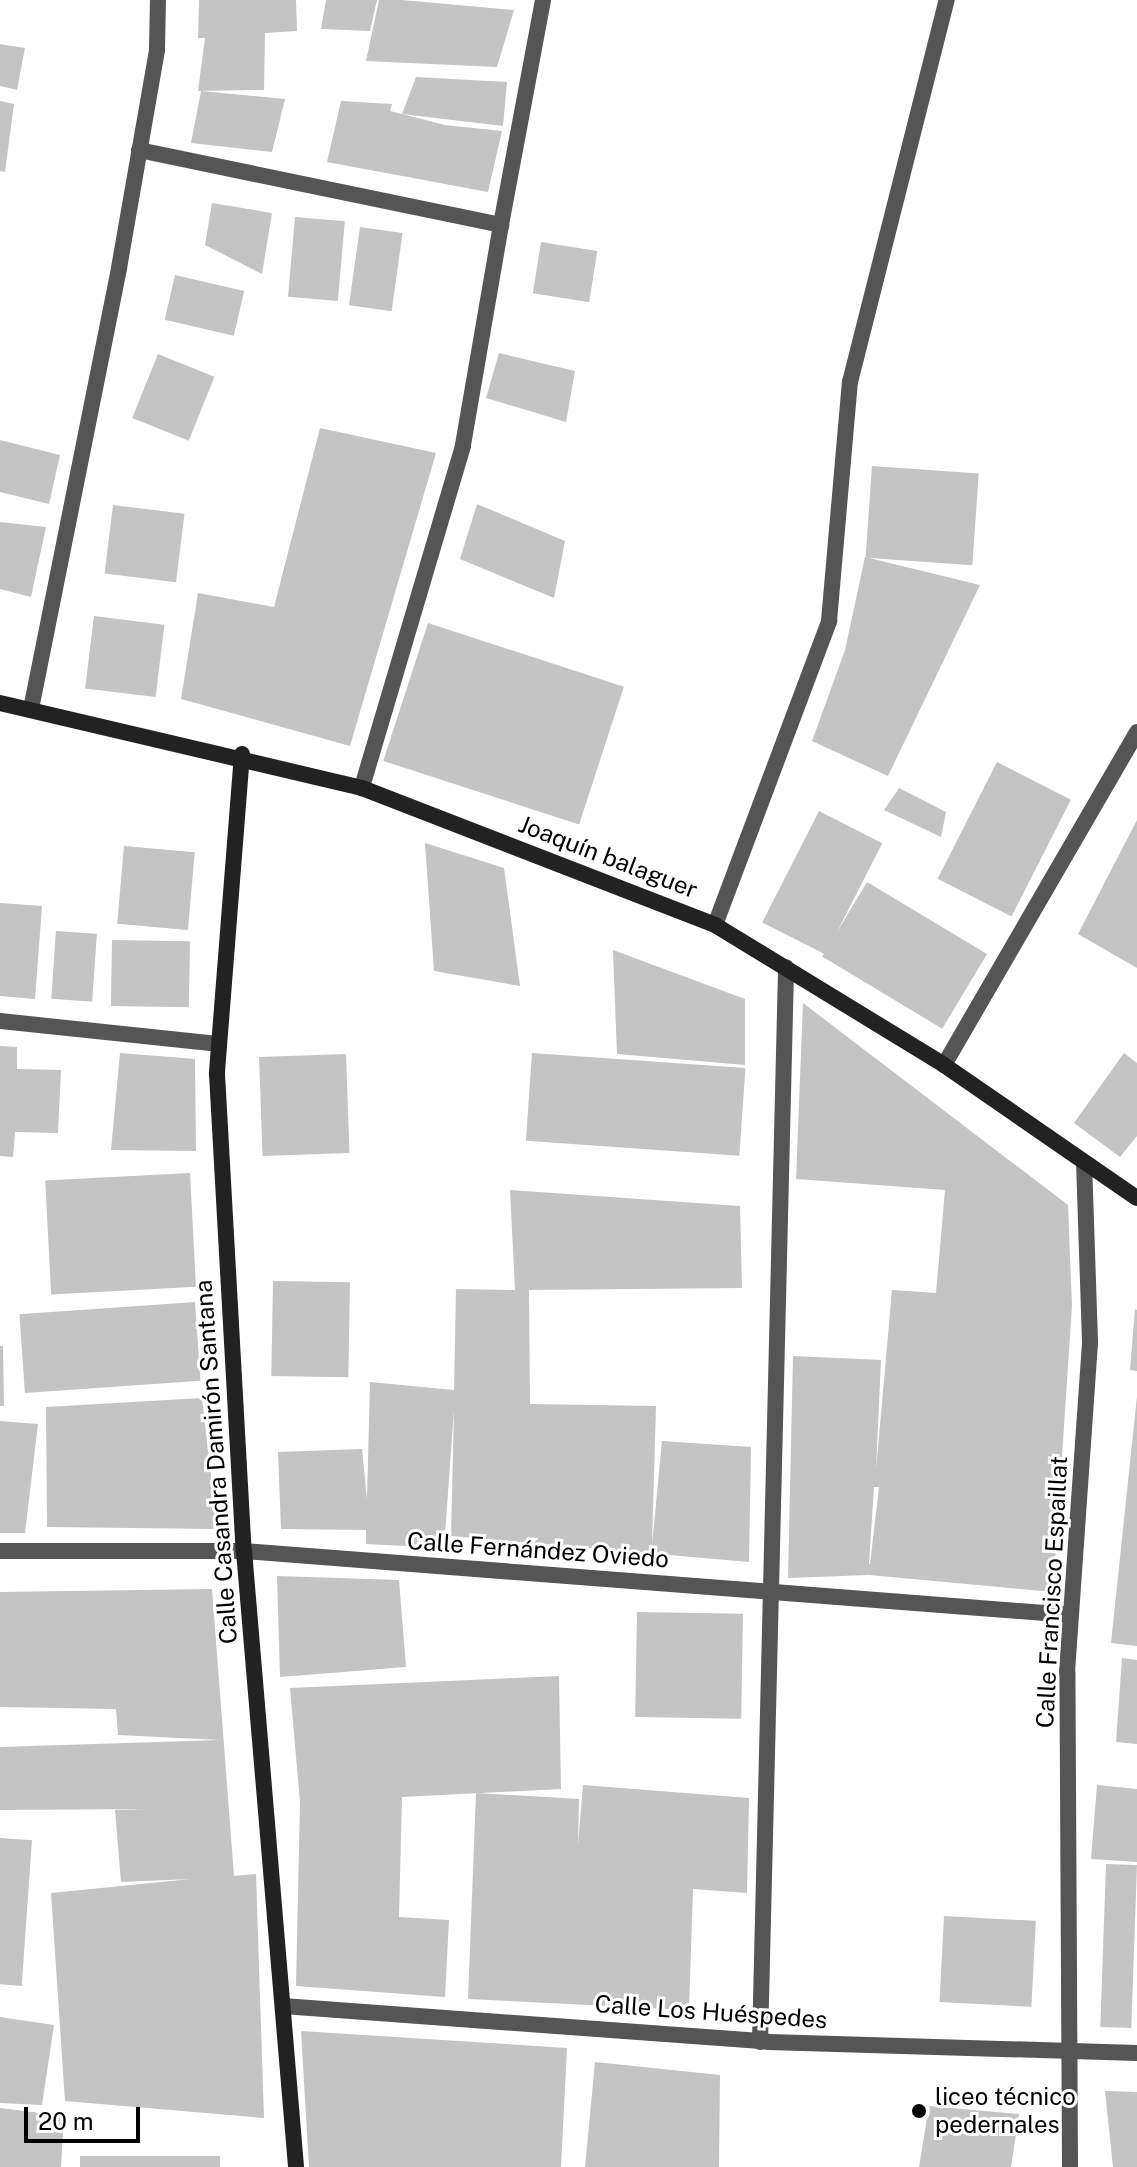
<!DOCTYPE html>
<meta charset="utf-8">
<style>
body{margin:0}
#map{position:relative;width:1137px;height:2167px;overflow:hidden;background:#fff;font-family:"Public Sans",sans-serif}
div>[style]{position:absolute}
.building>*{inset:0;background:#c4c4c4;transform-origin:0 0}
.street>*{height:16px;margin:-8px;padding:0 8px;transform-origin:8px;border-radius:8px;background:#555}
.secondary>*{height:16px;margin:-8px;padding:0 8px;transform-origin:8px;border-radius:8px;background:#222}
.dots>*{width:22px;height:22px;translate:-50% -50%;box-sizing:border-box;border:4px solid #fff;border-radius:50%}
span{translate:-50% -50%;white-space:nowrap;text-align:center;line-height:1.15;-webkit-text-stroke:6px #fff;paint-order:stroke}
.street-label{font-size:24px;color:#000}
.poi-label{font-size:24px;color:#000}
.left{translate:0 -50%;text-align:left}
.scale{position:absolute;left:24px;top:2107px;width:116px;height:36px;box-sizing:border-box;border:4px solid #000;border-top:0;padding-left:10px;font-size:24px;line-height:28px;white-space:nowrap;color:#000;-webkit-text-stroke:6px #fff;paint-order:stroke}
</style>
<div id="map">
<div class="building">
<div style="clip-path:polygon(199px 0,296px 0,297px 31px,265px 33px,264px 90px,198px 91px,205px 38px,198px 38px)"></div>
<div style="clip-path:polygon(326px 0,377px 0,370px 31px,321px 29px)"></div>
<div style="clip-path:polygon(379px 0,402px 0,514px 10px,497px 67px,366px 61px)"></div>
<div style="clip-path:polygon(0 44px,25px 48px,17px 90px,0 86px)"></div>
<div style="clip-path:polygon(416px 77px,507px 82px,503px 126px,402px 114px)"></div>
<div style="clip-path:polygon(201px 91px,285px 99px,272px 152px,191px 143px)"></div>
<div style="clip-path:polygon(0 101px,14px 104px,5px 172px,0 171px)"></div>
<div style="clip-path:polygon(341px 101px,392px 104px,390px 111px,445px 125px,502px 131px,488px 192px,327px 162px)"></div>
<div style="clip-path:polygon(212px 203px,272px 213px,262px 274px,205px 245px)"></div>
<div style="left:295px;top:217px;width:50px;height:80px;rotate:5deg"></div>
<div style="left:360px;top:227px;width:43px;height:79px;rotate:8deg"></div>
<div style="left:541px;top:242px;width:57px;height:52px;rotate:9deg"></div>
<div style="left:175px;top:275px;width:71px;height:46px;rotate:13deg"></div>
<div style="clip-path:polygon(499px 353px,575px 371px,566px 422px,486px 398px)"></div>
<div style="left:158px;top:354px;width:61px;height:69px;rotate:22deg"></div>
<div style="clip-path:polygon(320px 428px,436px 453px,350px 746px,181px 699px,198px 593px,274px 607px)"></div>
<div style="clip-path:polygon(0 440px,60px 455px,49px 504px,0 492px)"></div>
<div style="left:872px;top:466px;width:107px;height:92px;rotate:4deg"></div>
<div style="clip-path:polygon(477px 504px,565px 541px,554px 598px,460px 559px)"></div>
<div style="left:113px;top:505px;width:72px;height:69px;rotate:7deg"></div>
<div style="clip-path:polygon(0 522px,46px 527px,31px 597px,0 589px)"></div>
<div style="clip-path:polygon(865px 557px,980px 585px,888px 776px,812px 741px,845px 650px)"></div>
<div style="left:94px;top:616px;width:71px;height:73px;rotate:7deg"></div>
<div style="left:428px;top:623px;width:206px;height:145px;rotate:18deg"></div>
<div style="left:997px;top:762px;width:83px;height:131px;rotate:27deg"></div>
<div style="clip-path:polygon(899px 788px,946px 812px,941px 837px,884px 810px)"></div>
<div style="left:819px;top:811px;width:71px;height:125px;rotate:27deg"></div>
<div style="clip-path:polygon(1137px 820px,1137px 968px,1078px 934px)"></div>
<div style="clip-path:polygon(425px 843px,504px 868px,520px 986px,434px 971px)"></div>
<div style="left:124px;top:846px;width:71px;height:78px;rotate:5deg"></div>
<div style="left:867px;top:882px;width:140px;height:87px;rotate:31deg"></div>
<div style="clip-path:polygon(0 903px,42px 906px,35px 999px,0 996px)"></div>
<div style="left:56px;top:931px;width:41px;height:68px;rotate:4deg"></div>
<div style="left:112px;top:940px;width:78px;height:66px;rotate:1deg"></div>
<div style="clip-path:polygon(613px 950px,745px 999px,745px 1065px,617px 1054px)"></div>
<div style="clip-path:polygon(evenodd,803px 1003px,1068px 1205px,1072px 1306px,1053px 1592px,869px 1575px,788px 1578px,793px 1356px,881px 1360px,876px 1470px,892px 1290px,936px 1293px,945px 1190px,796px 1179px,803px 1003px,874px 1487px,879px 1487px,870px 1564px,869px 1564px,874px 1487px)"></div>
<div style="clip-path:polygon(0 1046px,17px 1047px,17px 1069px,61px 1070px,58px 1133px,15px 1132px,13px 1157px,0 1156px)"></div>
<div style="clip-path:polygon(120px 1053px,195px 1059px,196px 1151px,111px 1150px)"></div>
<div style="left:532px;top:1053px;width:214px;height:88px;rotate:4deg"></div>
<div style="clip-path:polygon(1124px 1053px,1137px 1063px,1137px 1136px,1120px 1157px,1074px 1123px)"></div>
<div style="left:346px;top:1054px;width:99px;height:87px;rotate:88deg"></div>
<div style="left:190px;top:1173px;width:114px;height:145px;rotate:87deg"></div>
<div style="clip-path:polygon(510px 1190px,740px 1206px,742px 1288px,529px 1290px,530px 1404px,656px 1406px,652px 1545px,662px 1441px,751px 1447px,749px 1562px,451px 1536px,454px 1410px,444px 1548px,366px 1544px,366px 1530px,281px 1529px,278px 1452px,362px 1449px,367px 1499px,370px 1382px,454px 1390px,456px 1289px,515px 1290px)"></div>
<div style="left:273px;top:1281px;width:77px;height:95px;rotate:1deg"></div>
<div style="left:195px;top:1302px;width:79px;height:176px;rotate:86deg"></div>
<div style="clip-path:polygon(1135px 1309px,1137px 1310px,1137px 1371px,1130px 1370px)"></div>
<div style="clip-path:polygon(0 1346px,3px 1346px,4px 1406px,0 1406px)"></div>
<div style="clip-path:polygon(1137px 1396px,1137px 1646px,1111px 1643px)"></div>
<div style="clip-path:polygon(202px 1398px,217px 1529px,47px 1527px,46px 1407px)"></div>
<div style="clip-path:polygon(0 1421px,38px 1424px,25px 1533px,0 1533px)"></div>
<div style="clip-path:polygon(277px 1576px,399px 1580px,406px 1667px,280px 1677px)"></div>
<div style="clip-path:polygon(212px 1589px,234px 1876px,256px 1874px,264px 2118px,65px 2101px,51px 1893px,191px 1879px,121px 1882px,115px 1810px,145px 1809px,0 1810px,0 1747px,220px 1740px,118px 1735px,116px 1709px,0 1707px,0 1592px)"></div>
<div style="left:637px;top:1612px;width:106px;height:105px;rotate:1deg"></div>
<div style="clip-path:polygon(1122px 1658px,1137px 1660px,1137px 1744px,1116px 1742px)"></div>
<div style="clip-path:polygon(559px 1676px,561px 1789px,402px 1797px,399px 1917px,449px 1920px,445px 1997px,296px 1986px,300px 1802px,290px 1688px)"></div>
<div style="clip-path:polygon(583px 1785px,749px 1798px,747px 1893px,693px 1889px,689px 2010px,468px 1999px,476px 1793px,579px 1799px,578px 1845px)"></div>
<div style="clip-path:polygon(1097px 1785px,1137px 1789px,1137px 1862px,1091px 1859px)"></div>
<div style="left:0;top:1838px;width:32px;height:146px;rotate:4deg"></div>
<div style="left:1106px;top:1864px;width:31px;height:163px;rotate:2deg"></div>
<div style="left:944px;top:1916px;width:92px;height:86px;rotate:3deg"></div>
<div style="clip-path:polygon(0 2017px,54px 2025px,42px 2105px,0 2103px)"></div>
<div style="clip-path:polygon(301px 2031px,567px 2048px,561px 2167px,309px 2167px)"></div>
<div style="clip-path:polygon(595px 2062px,720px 2075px,719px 2167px,585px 2167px)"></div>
<div style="clip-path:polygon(1105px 2091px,1137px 2092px,1137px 2167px,1113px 2167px)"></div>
<div style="clip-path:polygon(929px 2106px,1019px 2114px,1011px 2167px,919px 2167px)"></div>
<div style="clip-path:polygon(0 2108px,64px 2116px,61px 2167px,0 2167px)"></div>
<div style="left:220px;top:2156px;width:11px;height:140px;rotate:90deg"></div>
</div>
<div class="street">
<div style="left:139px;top:150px;width:370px;rotate:11.7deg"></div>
<div style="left:501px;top:225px;width:224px;rotate:99.8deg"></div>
<div style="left:463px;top:446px;width:357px;rotate:106.5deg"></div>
<div style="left:500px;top:230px;width:234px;rotate:-79.4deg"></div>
<div style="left:31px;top:709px;width:450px;rotate:-78.7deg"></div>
<div style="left:119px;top:268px;width:221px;rotate:-80.1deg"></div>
<div style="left:157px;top:50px;width:50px;rotate:-88.9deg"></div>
<div style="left:715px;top:925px;width:325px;rotate:-69.4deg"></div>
<div style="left:829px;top:621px;width:240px;rotate:-85deg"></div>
<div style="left:850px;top:382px;width:394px;rotate:-75.8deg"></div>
<div style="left:0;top:1021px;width:219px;rotate:6deg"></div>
<div style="left:944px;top:1065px;width:385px;rotate:-59.9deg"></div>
<div style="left:0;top:1551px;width:244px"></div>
<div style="left:244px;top:1551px;width:829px;rotate:4.43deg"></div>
<div style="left:283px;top:2006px;width:487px;rotate:4.2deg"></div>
<div style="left:769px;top:2042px;width:368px;rotate:1.7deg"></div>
<div style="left:760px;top:2042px;width:1075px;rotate:-88.61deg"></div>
<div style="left:1070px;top:2167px;width:495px;rotate:-90.3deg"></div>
<div style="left:1067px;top:1672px;width:331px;rotate:-86deg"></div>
<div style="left:1090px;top:1342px;width:178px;rotate:-91.9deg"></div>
</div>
<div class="secondary">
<div style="left:0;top:703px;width:372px;rotate:13.2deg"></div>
<div style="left:362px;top:788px;width:379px;rotate:21.2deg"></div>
<div style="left:715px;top:925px;width:268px;rotate:31.4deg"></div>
<div style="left:944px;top:1065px;width:234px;rotate:34.6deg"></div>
<div style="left:242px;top:754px;width:321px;rotate:94.5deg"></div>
<div style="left:217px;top:1074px;width:478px;rotate:86.8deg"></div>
<div style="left:244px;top:1551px;width:618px;rotate:85.17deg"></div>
</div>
<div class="dots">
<div style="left:919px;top:2111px;background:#000"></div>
</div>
<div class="street-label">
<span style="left:608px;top:857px;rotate:21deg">Joaquín balaguer</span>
<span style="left:216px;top:1462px;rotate:-94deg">Calle Casandra Damirón Santana</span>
<span style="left:538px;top:1550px;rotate:4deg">Calle Fernández Oviedo</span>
<span style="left:1052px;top:1592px;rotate:-87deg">Calle Francisco Espaillat</span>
<span style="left:711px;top:2012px;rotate:4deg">Calle Los Huéspedes</span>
</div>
<div class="poi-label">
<span class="left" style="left:935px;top:2111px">liceo técnico<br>pedernales</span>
</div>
<div class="scale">20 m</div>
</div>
